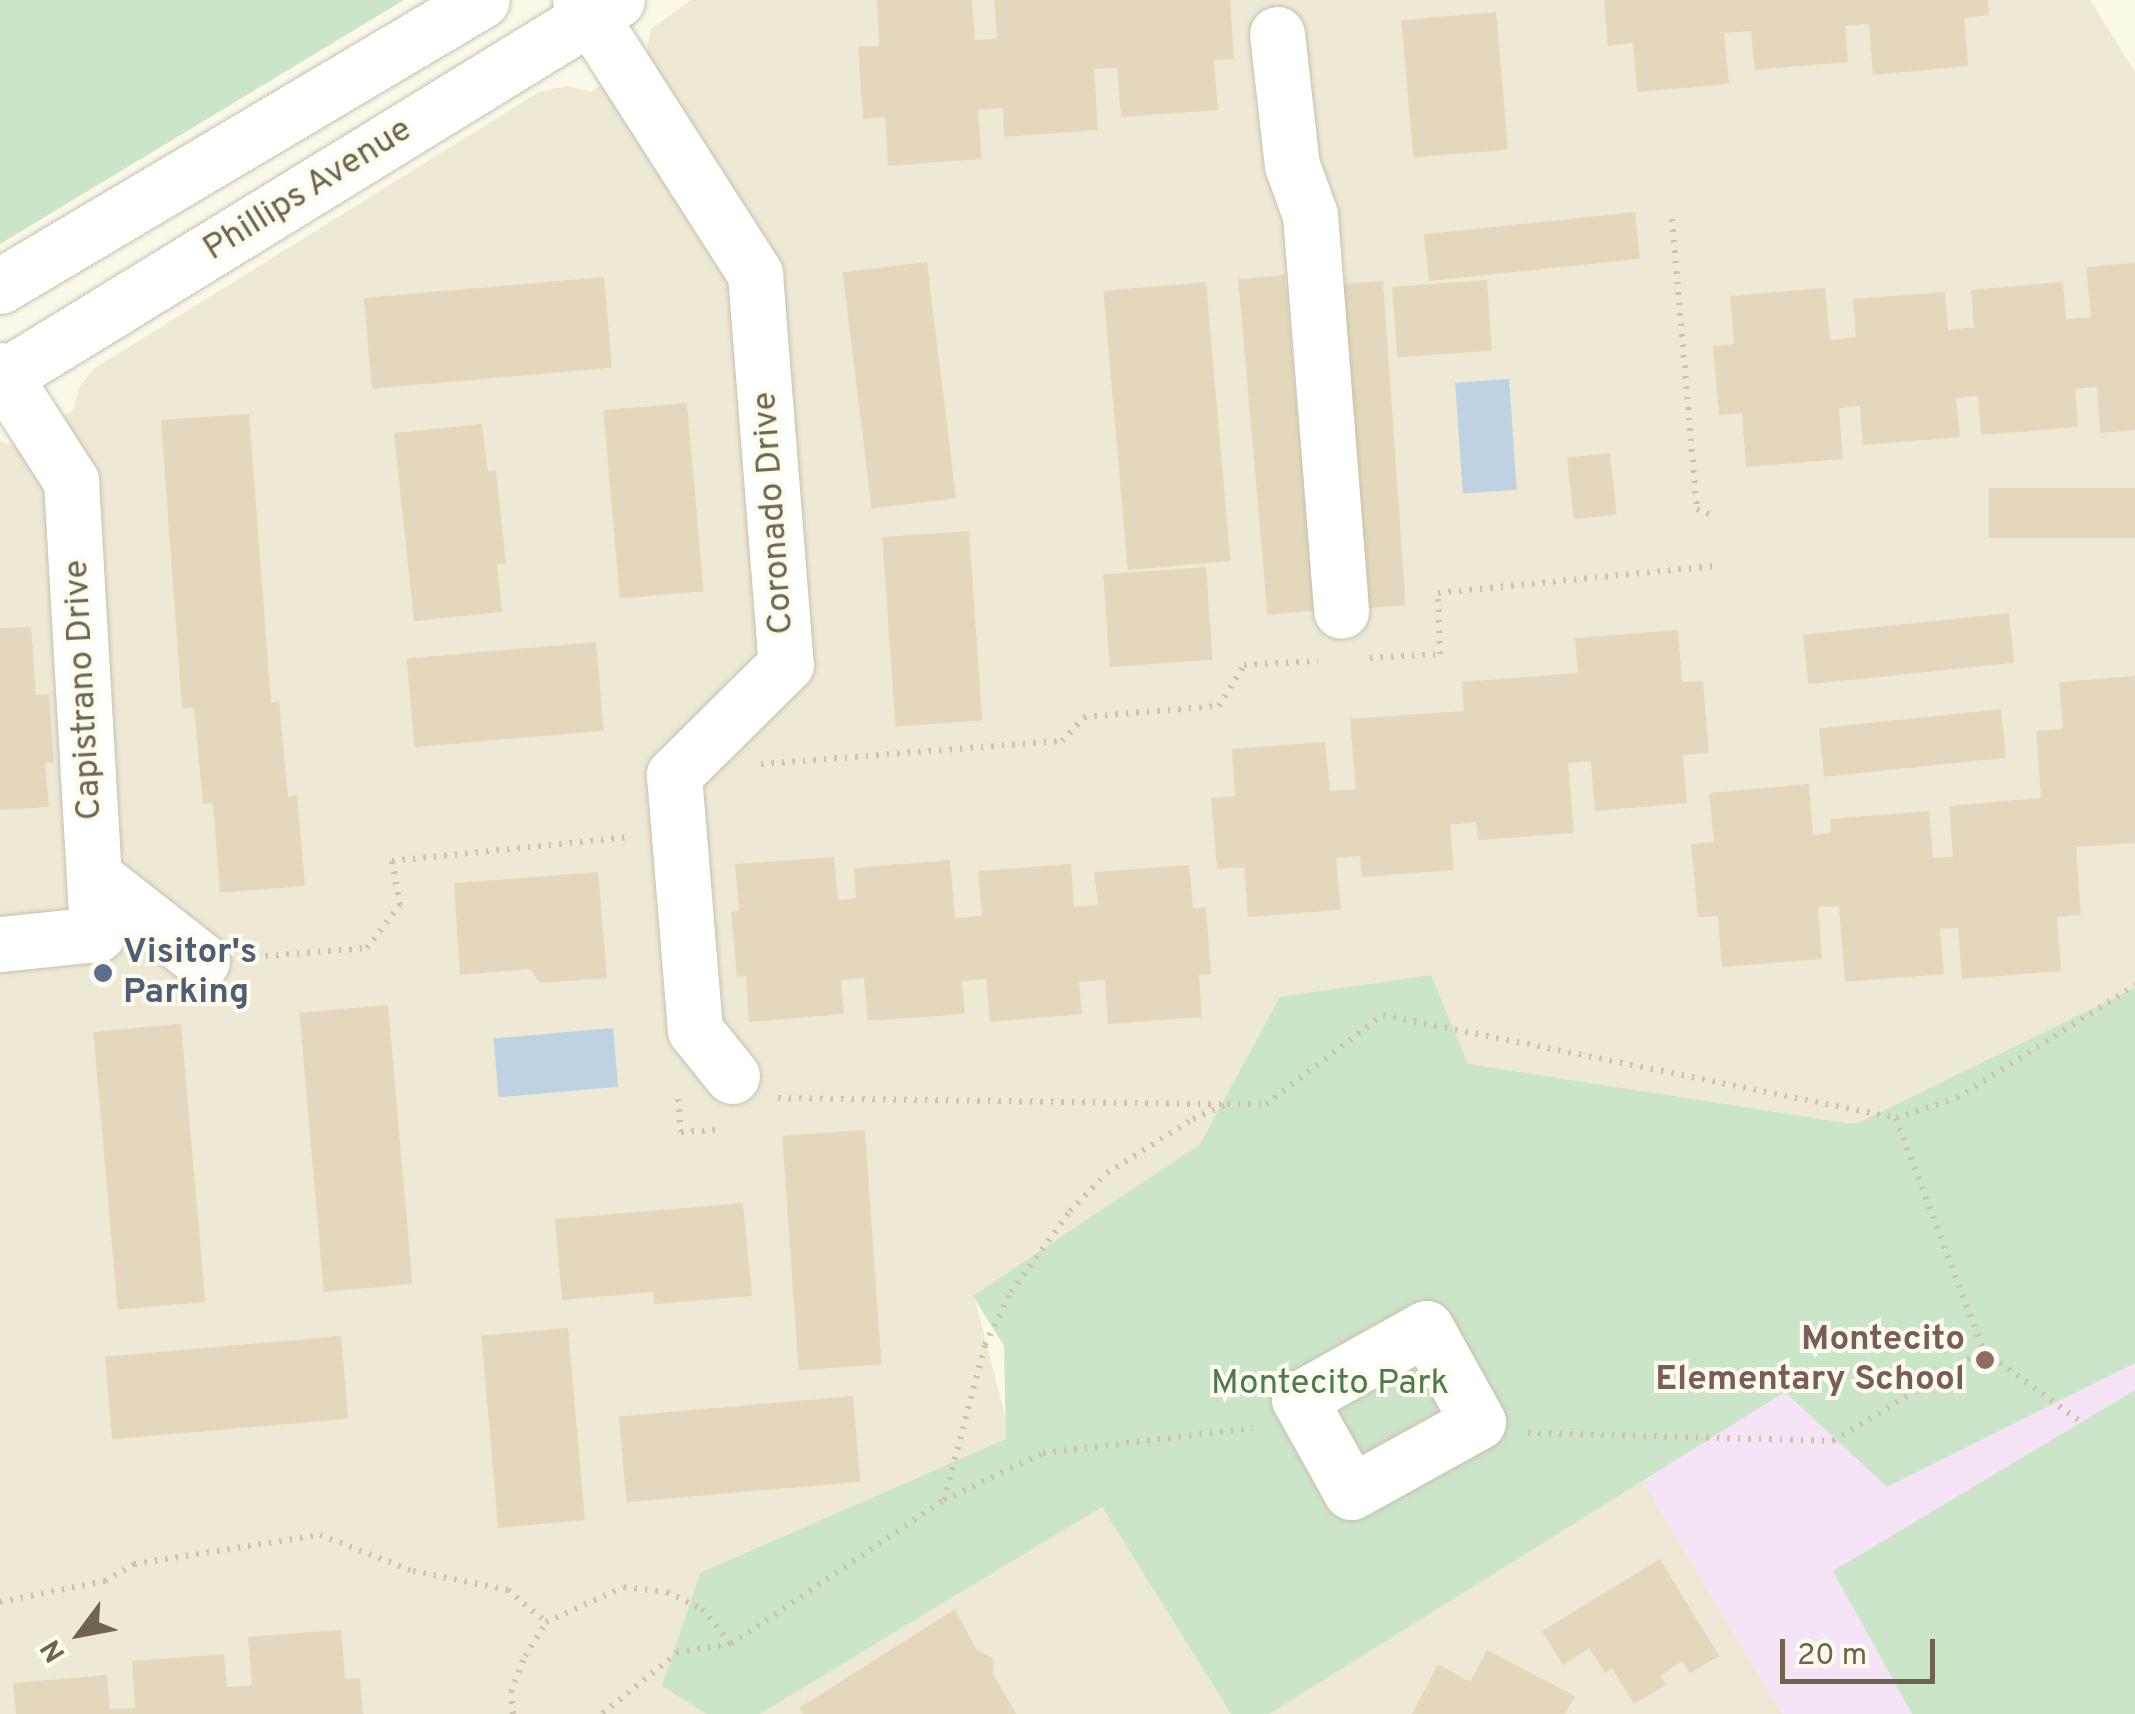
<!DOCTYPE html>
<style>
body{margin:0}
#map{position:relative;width:2135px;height:1714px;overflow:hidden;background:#faf8e8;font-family:Overpass,sans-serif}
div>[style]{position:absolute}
.residential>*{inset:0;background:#ede9d4}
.education>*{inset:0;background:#f5e4f6}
.green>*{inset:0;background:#cbe5c8}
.water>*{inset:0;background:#bfd2e1;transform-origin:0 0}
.building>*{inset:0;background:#e4d8bc;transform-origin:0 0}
.path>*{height:6px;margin-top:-3px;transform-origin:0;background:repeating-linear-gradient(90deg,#d0c2a6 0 2.5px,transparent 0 10.5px)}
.roads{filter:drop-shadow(0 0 2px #c7c0ad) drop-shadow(0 0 2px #c7c0ad)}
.minor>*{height:55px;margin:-27.5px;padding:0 27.5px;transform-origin:27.5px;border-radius:27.5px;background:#fff}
.dots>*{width:28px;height:28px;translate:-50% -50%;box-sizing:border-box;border:5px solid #fdfbee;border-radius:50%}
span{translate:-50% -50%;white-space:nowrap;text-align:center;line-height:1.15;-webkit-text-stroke:8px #fdfbee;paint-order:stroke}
.street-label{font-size:35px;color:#70644f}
.service-label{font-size:35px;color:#4e5e75;font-weight:700}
.left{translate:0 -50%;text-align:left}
.education-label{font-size:35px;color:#785e54;font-weight:700}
.right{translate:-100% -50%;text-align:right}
.park-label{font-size:35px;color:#4c7a4c}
.north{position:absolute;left:30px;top:1584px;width:100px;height:100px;-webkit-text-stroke:8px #fdfbee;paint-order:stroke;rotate:238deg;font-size:28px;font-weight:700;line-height:40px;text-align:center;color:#70644f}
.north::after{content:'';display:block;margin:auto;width:35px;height:45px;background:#70644f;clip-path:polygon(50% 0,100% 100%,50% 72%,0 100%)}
.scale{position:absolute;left:1780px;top:1639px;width:155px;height:45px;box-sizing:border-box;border:5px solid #70644f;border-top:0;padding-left:12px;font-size:30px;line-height:35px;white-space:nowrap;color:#70644f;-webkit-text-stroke:8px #fdfbee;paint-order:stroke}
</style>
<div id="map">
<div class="residential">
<div style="clip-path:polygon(691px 0,2090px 0,2135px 72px,2135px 999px,1904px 1132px,1245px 1129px,974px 1296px,1013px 1446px,723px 1714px,0 1714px,0 441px,14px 446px,74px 410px,79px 387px,95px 368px,539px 92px,567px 86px,591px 92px,646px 55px,651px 29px)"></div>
<div style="clip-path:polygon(1642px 1480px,1782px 1714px,1269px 1714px)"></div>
<div style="clip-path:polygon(1102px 1507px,1231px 1714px,760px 1714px)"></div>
</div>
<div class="education">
<div style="clip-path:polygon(2135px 999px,2135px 1714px,1782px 1714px,1642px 1480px,1683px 1456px)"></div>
</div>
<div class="green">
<div style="clip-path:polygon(0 0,404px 0,0 244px)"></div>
<div style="clip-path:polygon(1431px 975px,1468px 1064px,1846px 1123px,1858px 1123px,2135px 988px,2135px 1363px,1887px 1487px,1785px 1392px,1269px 1714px,1231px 1714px,1102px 1507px,760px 1714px,707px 1714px,662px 1686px,700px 1573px,1006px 1439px,1004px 1346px,973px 1296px,1200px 1144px,1280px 997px)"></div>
<div style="clip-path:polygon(2135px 1390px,2135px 1714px,1912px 1714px,1833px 1571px)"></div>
</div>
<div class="water">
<div style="left:1509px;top:379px;width:111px;height:54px;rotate:86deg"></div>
<div style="left:613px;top:1028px;width:59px;height:120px;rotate:85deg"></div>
</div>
<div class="building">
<div style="clip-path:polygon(877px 0,972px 0,975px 40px,997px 39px,994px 0,1230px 0,1234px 59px,1214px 60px,1218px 110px,1121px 117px,1117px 68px,1094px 69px,1098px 130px,1004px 137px,1003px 108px,978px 110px,982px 159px,888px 166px,885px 117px,863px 119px,858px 47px,879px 46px)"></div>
<div style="clip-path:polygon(1604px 0,1988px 0,1989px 15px,1964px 18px,1968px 66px,1873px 75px,1869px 24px,1845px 26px,1848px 62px,1755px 70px,1751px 31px,1724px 33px,1729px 84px,1637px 92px,1633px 43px,1608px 46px)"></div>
<div style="left:1496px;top:12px;width:138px;height:95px;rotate:85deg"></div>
<div style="left:1635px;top:212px;width:47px;height:212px;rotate:84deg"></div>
<div style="left:927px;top:262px;width:238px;height:85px;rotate:83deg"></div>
<div style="clip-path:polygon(2135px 263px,2135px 430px,2100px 433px,2097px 387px,2075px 389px,2078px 427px,1981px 435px,1978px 396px,1956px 398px,1960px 437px,1863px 445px,1860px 406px,1839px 408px,1843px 459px,1746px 467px,1742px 413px,1719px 415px,1713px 346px,1734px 344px,1730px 296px,1825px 288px,1830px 340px,1856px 337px,1853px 299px,1945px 292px,1948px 330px,1974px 327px,1971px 290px,2063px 282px,2066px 319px,2091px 317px,2086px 267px)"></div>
<div style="left:1285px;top:275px;width:337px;height:47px;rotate:85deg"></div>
<div style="left:604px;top:277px;width:91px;height:241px;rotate:85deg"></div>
<div style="left:1487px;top:280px;width:71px;height:95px;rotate:86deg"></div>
<div style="left:1383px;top:281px;width:325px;height:45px;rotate:86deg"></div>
<div style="left:1206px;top:282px;width:280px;height:103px;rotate:85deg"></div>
<div style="left:687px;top:403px;width:189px;height:84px;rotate:85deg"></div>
<div style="clip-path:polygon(249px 414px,271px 703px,279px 701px,288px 796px,297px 795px,305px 886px,220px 893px,213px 803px,203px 804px,194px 708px,182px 709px,161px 420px)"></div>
<div style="clip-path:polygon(482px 424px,488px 471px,496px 470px,506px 564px,497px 564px,502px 612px,414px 621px,394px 433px)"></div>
<div style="left:1610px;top:453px;width:62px;height:43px;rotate:84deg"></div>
<div style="left:2135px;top:488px;width:50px;height:146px;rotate:90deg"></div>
<div style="left:969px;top:531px;width:190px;height:87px;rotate:86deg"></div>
<div style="left:1206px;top:567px;width:93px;height:103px;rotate:86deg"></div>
<div style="left:2009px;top:613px;width:50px;height:207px;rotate:84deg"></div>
<div style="clip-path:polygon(31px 627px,36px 695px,49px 694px,54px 763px,45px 763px,49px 807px,0 810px,0 628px)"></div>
<div style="clip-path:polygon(1678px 630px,1682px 682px,1703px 681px,1709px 753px,1683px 755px,1687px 803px,1595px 811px,1591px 761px,1568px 763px,1574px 833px,1478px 840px,1476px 822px,1450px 825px,1454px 870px,1362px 877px,1360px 856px,1336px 858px,1341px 910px,1248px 917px,1244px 867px,1217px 869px,1211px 798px,1235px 796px,1232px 749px,1325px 742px,1330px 791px,1356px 789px,1350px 719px,1464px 711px,1462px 682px,1578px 673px,1575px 638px)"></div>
<div style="left:596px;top:642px;width:89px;height:190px;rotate:85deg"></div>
<div style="clip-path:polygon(2135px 676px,2135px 843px,2076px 847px,2081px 915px,2057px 917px,2061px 971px,1962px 979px,1958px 928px,1940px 929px,1944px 974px,1845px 982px,1839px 906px,1818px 907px,1822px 959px,1722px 967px,1718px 916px,1698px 917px,1691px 844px,1714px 842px,1709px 793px,1809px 784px,1813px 835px,1831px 833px,1830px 819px,1929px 811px,1933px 858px,1953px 857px,1949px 806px,2041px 798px,2036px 731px,2063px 729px,2059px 682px)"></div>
<div style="left:2001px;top:709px;width:49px;height:183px;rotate:84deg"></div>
<div style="clip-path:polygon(834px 857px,838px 900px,856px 898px,854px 868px,950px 860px,955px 918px,982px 916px,978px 871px,1071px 864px,1074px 907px,1098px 905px,1094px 872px,1189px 865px,1193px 908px,1206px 907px,1211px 974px,1199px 975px,1202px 1017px,1108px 1024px,1105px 980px,1079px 982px,1082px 1014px,990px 1022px,986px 979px,962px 981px,965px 1014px,868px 1021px,864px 978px,841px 980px,844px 1014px,749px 1022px,746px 976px,737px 977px,731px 912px,739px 911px,735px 864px)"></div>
<div style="clip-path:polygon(598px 872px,607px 978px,540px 983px,530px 969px,460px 975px,454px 883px)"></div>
<div style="left:388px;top:1005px;width:280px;height:89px;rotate:85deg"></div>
<div style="left:181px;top:1024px;width:279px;height:88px;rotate:85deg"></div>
<div style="left:865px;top:1130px;width:235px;height:83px;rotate:86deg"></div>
<div style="clip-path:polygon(743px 1203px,752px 1296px,654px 1304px,653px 1292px,562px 1300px,555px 1219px)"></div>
<div style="left:568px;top:1328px;width:193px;height:87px;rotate:85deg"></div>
<div style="left:341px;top:1336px;width:83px;height:237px;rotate:85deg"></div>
<div style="left:853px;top:1396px;width:86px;height:235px;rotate:85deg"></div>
<div style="clip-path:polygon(1660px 1559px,1719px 1656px,1690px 1673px,1682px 1661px,1660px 1676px,1666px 1685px,1634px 1704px,1612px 1668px,1605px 1673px,1589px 1648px,1563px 1665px,1542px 1631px)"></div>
<div style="clip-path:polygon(955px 1609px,976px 1649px,994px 1659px,993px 1674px,1016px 1714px,803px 1714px,799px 1708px)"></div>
<div style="clip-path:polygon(341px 1630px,345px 1679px,360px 1678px,363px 1714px,16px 1714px,13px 1683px,107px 1675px,110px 1709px,135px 1708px,132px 1661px,224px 1654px,227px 1687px,252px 1685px,248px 1637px)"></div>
<div style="clip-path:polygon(1487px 1650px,1575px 1696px,1565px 1714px,1412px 1714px,1438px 1664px,1470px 1682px)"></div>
</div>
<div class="path">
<div style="left:1672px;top:219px;width:291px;rotate:85.1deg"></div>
<div style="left:1697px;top:509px;width:13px;rotate:23deg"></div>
<div style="left:1370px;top:658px;width:70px;rotate:-3.3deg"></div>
<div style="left:1440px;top:654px;width:61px;rotate:-91.9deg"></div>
<div style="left:1438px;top:593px;width:277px;rotate:-5.6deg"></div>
<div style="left:761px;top:764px;width:302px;rotate:-4.4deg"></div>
<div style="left:1062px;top:741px;width:33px;rotate:-47deg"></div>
<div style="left:1084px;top:717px;width:135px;rotate:-4.7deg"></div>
<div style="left:1219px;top:706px;width:48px;rotate:-58.6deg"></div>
<div style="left:1244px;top:665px;width:74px;rotate:-3.1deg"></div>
<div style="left:255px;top:957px;width:112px;rotate:-4.6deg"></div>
<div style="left:367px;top:948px;width:54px;rotate:-52.5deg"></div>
<div style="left:400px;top:905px;width:45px;rotate:-100.3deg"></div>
<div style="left:392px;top:861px;width:236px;rotate:-5.8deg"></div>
<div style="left:778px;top:1098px;width:443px;rotate:0.8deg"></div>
<div style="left:678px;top:1099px;width:33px;rotate:85deg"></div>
<div style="left:681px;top:1132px;width:38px;rotate:-3deg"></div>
<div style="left:1896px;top:1118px;width:248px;rotate:69.4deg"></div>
<div style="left:1528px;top:1433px;width:305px;rotate:1.5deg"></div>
<div style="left:1833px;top:1441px;width:175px;rotate:-31.2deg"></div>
<div style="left:1983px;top:1350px;width:123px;rotate:36.4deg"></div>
<div style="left:944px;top:1500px;width:160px;rotate:-75.2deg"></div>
<div style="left:985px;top:1345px;width:59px;rotate:-63.9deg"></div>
<div style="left:1011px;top:1292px;width:100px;rotate:-53.9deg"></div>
<div style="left:1070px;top:1211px;width:53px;rotate:-45.8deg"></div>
<div style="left:1107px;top:1173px;width:102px;rotate:-32.1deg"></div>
<div style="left:1193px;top:1119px;width:37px;rotate:-24deg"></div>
<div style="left:1227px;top:1104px;width:39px"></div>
<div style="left:1266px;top:1104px;width:147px;rotate:-37.3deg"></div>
<div style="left:1383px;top:1015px;width:523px;rotate:11.35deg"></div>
<div style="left:1896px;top:1118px;width:64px;rotate:-18.2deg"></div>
<div style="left:1957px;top:1098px;width:211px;rotate:-32.4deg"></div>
<div style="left:0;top:1602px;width:107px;rotate:-11.3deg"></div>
<div style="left:105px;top:1581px;width:34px;rotate:-30deg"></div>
<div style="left:134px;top:1564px;width:188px;rotate:-8.9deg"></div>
<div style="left:320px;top:1535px;width:100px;rotate:21.2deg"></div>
<div style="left:413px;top:1571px;width:97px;rotate:11.3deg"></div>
<div style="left:508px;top:1590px;width:50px;rotate:40.1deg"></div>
<div style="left:731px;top:1644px;width:257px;rotate:-34.1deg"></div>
<div style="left:944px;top:1500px;width:110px;rotate:-25.4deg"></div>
<div style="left:1043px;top:1453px;width:211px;rotate:-6.8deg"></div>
<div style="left:513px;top:1714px;width:22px;rotate:-95deg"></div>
<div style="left:511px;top:1692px;width:39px;rotate:-69deg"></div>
<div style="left:525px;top:1656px;width:40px;rotate:-58deg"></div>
<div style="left:546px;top:1622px;width:85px;rotate:-24.2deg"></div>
<div style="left:624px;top:1587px;width:43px;rotate:6.6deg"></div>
<div style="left:667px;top:1592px;width:39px;rotate:26deg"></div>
<div style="left:702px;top:1609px;width:45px;rotate:50.4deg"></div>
<div style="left:731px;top:1644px;width:54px;rotate:171.4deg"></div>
<div style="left:678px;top:1652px;width:98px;rotate:140.8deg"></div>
</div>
<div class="roads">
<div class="minor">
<div style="left:580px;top:0;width:325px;rotate:57.4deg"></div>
<div style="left:755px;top:274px;width:391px;rotate:85.5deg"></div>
<div style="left:786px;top:664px;width:158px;rotate:135.3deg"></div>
<div style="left:674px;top:775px;width:256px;rotate:85.3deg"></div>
<div style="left:695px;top:1030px;width:59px;rotate:51.2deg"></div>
<div style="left:1277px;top:34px;width:132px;rotate:83.5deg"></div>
<div style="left:1292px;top:165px;width:53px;rotate:70.2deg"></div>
<div style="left:1310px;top:215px;width:397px;rotate:85.5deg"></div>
<div style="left:0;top:286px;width:560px;rotate:-30.68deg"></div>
<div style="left:0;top:370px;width:132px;rotate:57.4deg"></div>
<div style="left:71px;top:481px;width:454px;rotate:86.7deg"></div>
<div style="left:97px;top:934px;width:98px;rotate:174.1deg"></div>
<div style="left:0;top:379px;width:724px;rotate:-31.56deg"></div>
<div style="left:95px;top:877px;width:136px;rotate:38.1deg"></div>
<div style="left:1426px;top:1328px;width:107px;rotate:61deg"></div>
<div style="left:1478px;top:1422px;width:145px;rotate:151.1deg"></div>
<div style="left:1351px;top:1492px;width:107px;rotate:-119.2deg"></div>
<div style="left:1299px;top:1399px;width:145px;rotate:-29.2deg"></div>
</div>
</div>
<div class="dots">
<div style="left:103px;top:973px;background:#5c6f8a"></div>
<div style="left:1985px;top:1360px;background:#8d6e63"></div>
</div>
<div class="street-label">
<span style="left:308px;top:190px;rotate:-32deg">Phillips Avenue</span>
<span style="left:774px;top:513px;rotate:-94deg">Coronado Drive</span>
<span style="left:84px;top:690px;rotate:-93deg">Capistrano Drive</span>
</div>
<div class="service-label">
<span class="left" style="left:123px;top:973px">Visitor's<br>Parking</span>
</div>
<div class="education-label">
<span class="right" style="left:1965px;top:1360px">Montecito<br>Elementary School</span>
</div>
<div class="park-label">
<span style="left:1330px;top:1384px">Montecito Park</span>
</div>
<div class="north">N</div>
<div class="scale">20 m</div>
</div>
